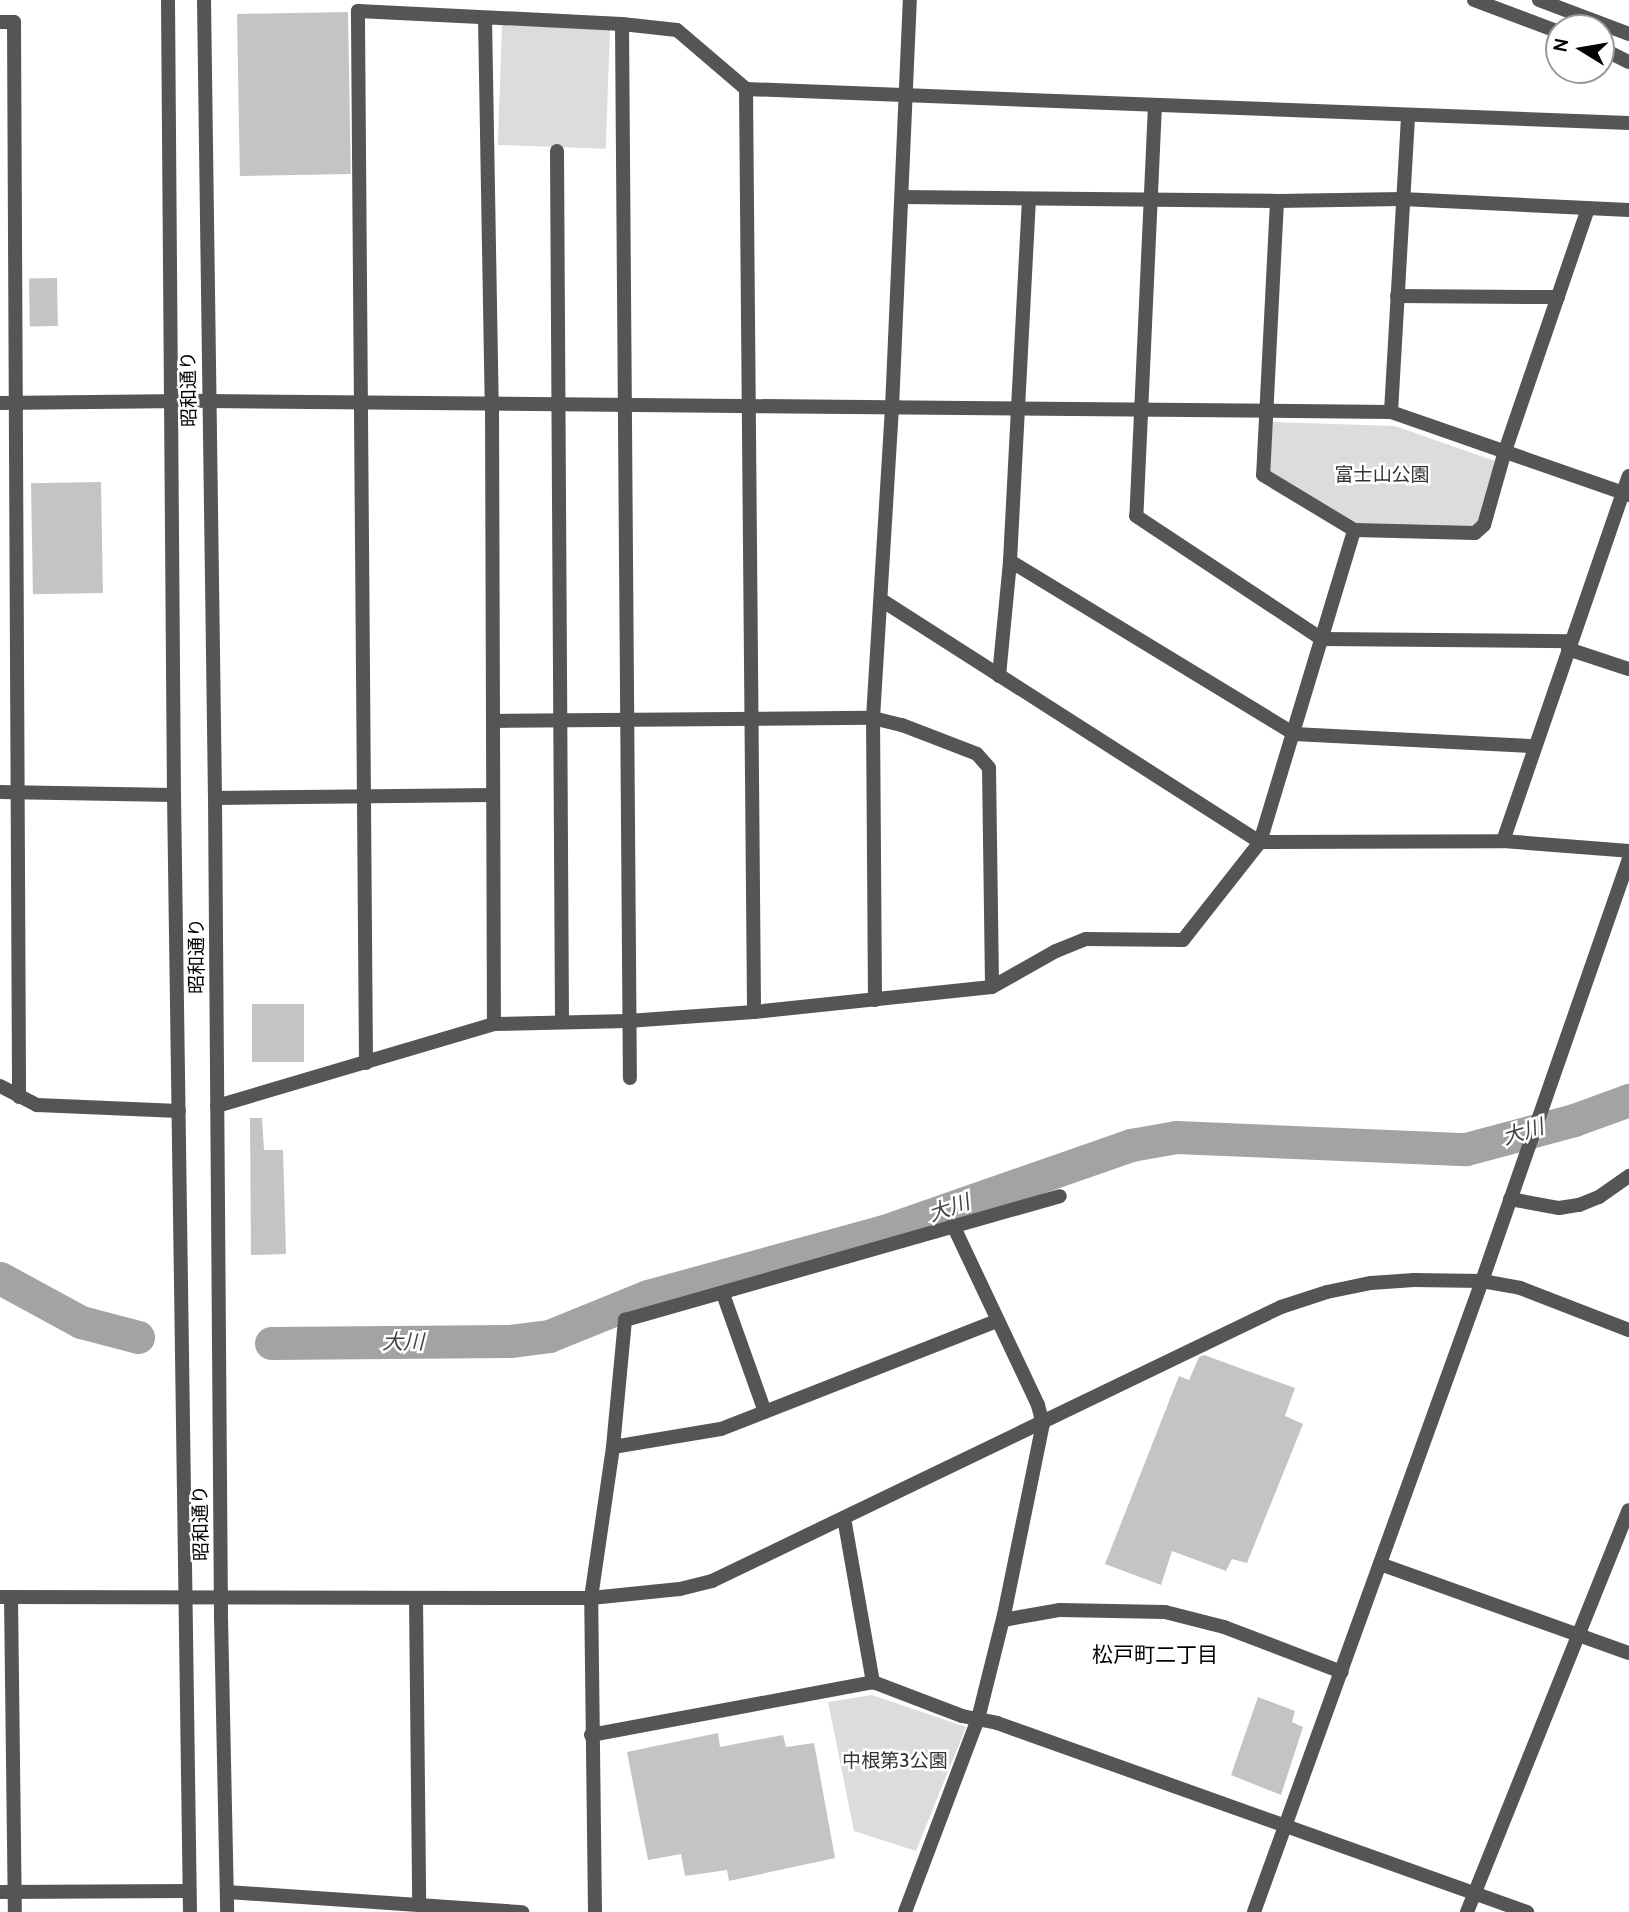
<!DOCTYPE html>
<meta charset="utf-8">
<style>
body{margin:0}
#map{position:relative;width:1629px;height:1912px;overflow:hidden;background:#fff;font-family:Cabin,"Noto Sans JP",sans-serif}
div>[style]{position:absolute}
.green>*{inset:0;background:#dcdcdc;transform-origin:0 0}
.river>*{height:33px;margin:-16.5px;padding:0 16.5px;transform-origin:16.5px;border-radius:16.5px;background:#a3a3a3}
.building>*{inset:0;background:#c4c4c4;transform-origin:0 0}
.minor>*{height:14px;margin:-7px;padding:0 7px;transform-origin:7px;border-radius:7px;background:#555}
.tertiary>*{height:14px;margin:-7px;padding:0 7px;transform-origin:7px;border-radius:7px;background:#555}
span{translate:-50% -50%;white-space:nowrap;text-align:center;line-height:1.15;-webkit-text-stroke:5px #fff;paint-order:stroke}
.street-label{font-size:19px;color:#000}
.park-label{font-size:19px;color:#333}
.water-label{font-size:21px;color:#444;font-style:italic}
.neighbourhood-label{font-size:21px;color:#000}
.north{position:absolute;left:1545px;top:14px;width:70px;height:70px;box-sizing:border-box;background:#fff;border:2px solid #999;border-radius:50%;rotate:281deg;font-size:19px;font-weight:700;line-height:28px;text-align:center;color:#000}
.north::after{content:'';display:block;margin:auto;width:24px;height:32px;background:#000;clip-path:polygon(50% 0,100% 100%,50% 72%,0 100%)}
</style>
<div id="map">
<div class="green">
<div style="left:502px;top:25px;width:108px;height:120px;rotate:2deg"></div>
<div style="clip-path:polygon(1272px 422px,1395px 426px,1495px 461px,1477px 527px,1355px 524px,1269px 472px)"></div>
<div style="clip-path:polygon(872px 1695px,966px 1727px,916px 1851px,854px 1831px,828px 1702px)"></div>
</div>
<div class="river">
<div style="left:0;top:1278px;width:92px;rotate:28.5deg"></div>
<div style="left:81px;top:1322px;width:59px;rotate:14.7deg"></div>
<div style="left:271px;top:1343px;width:239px;rotate:-0.5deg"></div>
<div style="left:510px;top:1341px;width:39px;rotate:-7deg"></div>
<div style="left:549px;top:1336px;width:107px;rotate:-22deg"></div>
<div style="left:648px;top:1296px;width:245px;rotate:-15.4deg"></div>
<div style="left:884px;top:1231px;width:262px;rotate:-19.2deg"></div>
<div style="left:1131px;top:1145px;width:46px;rotate:-10.1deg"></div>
<div style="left:1176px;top:1137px;width:290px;rotate:2.4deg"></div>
<div style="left:1466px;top:1149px;width:112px;rotate:-15deg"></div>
<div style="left:1574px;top:1120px;width:59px;rotate:-20deg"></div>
</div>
<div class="building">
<div style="left:348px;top:12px;width:162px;height:111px;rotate:89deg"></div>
<div style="left:57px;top:278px;width:48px;height:28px;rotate:89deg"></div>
<div style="left:101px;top:482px;width:111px;height:70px;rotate:89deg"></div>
<div style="left:304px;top:1004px;width:58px;height:52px;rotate:90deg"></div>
<div style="clip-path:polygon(250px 1118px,262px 1118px,264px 1150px,283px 1150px,286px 1254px,251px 1255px)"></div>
<div style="clip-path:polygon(1204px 1355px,1295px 1388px,1285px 1416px,1303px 1424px,1247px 1563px,1232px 1559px,1226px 1571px,1172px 1551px,1161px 1585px,1105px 1564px,1179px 1376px,1189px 1380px,1199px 1357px)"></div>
<div style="clip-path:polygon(1258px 1697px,1295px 1711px,1292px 1722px,1303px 1727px,1281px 1795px,1231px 1775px)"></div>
<div style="clip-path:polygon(718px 1733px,720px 1747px,783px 1735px,786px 1747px,814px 1743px,835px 1858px,729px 1881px,727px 1870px,685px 1876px,681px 1854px,648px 1860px,627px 1752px)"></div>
</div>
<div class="minor">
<div style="left:485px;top:18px;width:386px;rotate:89deg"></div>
<div style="left:492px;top:404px;width:620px;rotate:89.82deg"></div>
<div style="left:0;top:22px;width:14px"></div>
<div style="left:14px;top:22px;width:1075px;rotate:89.73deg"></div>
<div style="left:622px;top:24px;width:1054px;rotate:89.57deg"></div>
<div style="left:746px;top:89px;width:923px;rotate:89.5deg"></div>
<div style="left:1155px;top:105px;width:411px;rotate:92.6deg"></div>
<div style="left:1136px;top:516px;width:223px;rotate:33.5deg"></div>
<div style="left:1322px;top:639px;width:248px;rotate:0.5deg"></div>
<div style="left:557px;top:151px;width:871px;rotate:89.67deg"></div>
<div style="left:902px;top:197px;width:375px;rotate:0.6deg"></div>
<div style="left:1277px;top:201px;width:125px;rotate:-0.9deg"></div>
<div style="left:1402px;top:199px;width:227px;rotate:2.8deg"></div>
<div style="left:1277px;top:201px;width:274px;rotate:92.9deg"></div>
<div style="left:1263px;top:475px;width:106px;rotate:31.1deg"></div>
<div style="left:1354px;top:530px;width:121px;rotate:1.4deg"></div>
<div style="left:1475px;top:533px;width:12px;rotate:-42deg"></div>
<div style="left:1484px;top:525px;width:77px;rotate:-74.2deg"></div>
<div style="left:1505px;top:451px;width:256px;rotate:-71.1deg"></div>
<div style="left:1397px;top:296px;width:161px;rotate:0.4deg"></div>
<div style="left:208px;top:401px;width:1183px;rotate:0.53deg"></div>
<div style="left:1391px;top:412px;width:252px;rotate:19.2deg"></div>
<div style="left:1391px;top:412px;width:297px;rotate:-86.7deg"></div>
<div style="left:1010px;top:561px;width:333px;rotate:31.3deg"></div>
<div style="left:1294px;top:734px;width:241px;rotate:2.9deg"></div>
<div style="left:883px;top:601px;width:447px;rotate:32.6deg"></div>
<div style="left:1260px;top:842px;width:243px;rotate:-0.2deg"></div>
<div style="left:1503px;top:841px;width:126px;rotate:4.5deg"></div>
<div style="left:1568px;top:649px;width:64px;rotate:18.2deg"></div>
<div style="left:999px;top:676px;width:116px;rotate:-84.5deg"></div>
<div style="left:1010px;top:561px;width:361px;rotate:-87deg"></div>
<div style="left:493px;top:721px;width:380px;rotate:-0.5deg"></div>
<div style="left:873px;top:718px;width:30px;rotate:14deg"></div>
<div style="left:902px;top:725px;width:80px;rotate:21.1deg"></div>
<div style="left:977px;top:754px;width:18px;rotate:49deg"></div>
<div style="left:989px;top:768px;width:219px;rotate:89.2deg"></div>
<div style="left:0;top:792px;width:174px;rotate:1deg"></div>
<div style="left:215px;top:798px;width:278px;rotate:-0.6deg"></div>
<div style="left:1503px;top:841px;width:386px;rotate:-71deg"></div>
<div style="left:875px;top:1000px;width:282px;rotate:-90.4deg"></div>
<div style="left:873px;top:718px;width:311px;rotate:-86.5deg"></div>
<div style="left:892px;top:408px;width:408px;rotate:-87.5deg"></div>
<div style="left:366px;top:1063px;width:1052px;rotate:-90.44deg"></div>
<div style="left:358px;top:11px;width:264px;rotate:2.8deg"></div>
<div style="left:622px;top:24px;width:55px;rotate:6.2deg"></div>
<div style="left:677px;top:30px;width:91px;rotate:40.5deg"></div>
<div style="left:746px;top:89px;width:884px;rotate:2.21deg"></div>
<div style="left:0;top:1086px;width:42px;rotate:27.2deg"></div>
<div style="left:37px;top:1105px;width:142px;rotate:2.4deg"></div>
<div style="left:217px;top:1106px;width:289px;rotate:-16.5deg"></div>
<div style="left:494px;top:1024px;width:134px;rotate:-1.3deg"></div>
<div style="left:628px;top:1021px;width:126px;rotate:-4.1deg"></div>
<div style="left:754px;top:1012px;width:239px;rotate:-6deg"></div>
<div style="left:992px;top:987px;width:73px;rotate:-29.4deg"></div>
<div style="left:1056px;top:951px;width:32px;rotate:-22deg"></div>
<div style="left:1086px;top:939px;width:97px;rotate:0.6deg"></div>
<div style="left:1183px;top:940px;width:125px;rotate:-51.8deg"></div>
<div style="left:1260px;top:842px;width:326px;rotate:-73.2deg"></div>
<div style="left:1510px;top:1199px;width:50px;rotate:10.4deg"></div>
<div style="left:1559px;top:1208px;width:20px;rotate:-9deg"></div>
<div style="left:1579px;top:1205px;width:22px;rotate:-22deg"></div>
<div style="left:1599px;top:1197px;width:37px;rotate:-35deg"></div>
<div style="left:723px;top:1294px;width:125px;rotate:70.4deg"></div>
<div style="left:613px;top:1447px;width:109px;rotate:-9.5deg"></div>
<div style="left:721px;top:1429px;width:295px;rotate:-21.4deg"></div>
<div style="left:844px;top:1518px;width:167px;rotate:80deg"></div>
<div style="left:1380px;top:1564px;width:264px;rotate:19.7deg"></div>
<div style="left:0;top:1597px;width:591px;rotate:0.1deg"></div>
<div style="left:591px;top:1598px;width:89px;rotate:-5.8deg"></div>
<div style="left:680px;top:1589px;width:33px;rotate:-14deg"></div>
<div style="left:712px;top:1581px;width:632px;rotate:-25.71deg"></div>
<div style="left:1281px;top:1307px;width:48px;rotate:-18.1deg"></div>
<div style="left:1327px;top:1292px;width:45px;rotate:-11.6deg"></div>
<div style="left:1371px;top:1283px;width:43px;rotate:-4deg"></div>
<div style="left:1414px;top:1280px;width:68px;rotate:0.8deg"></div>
<div style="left:1482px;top:1281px;width:39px;rotate:10deg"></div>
<div style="left:1520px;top:1288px;width:117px;rotate:21.1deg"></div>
<div style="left:11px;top:1597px;width:315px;rotate:89.3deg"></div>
<div style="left:416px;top:1598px;width:307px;rotate:89.4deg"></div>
<div style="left:1003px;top:1620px;width:58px;rotate:-10deg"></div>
<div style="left:1060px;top:1610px;width:105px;rotate:1.1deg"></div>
<div style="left:1165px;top:1612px;width:61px;rotate:14.3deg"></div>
<div style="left:1224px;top:1627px;width:126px;rotate:20.9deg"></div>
<div style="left:591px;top:1735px;width:287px;rotate:-10.6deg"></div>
<div style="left:873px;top:1682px;width:95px;rotate:20.9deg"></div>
<div style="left:962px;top:1716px;width:36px;rotate:11deg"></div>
<div style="left:997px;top:1723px;width:563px;rotate:19.63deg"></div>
<div style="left:0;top:1892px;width:189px;rotate:-0.3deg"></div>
<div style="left:227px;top:1892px;width:296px;rotate:3.9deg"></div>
<div style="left:595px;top:1912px;width:314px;rotate:-90.7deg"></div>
<div style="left:591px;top:1598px;width:153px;rotate:-81.7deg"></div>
<div style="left:613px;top:1447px;width:128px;rotate:-84.6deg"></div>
<div style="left:625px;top:1320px;width:452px;rotate:-15.9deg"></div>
<div style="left:905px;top:1912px;width:206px;rotate:-69.3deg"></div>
<div style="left:978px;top:1719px;width:107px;rotate:-76deg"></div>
<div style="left:1004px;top:1615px;width:195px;rotate:-78.5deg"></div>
<div style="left:1043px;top:1424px;width:20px;rotate:-105deg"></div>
<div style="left:1038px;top:1405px;width:199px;rotate:-115.3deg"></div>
<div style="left:1467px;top:1912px;width:433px;rotate:-68.1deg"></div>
</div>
<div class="tertiary">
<div style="left:168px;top:0;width:795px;rotate:89.57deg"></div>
<div style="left:174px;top:795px;width:1117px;rotate:89.18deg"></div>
<div style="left:204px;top:0;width:798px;rotate:89.21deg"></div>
<div style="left:215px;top:798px;width:819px;rotate:89.58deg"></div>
<div style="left:221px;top:1617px;width:295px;rotate:88.8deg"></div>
<div style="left:1474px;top:0;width:91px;rotate:20.6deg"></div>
<div style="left:1539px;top:0;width:96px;rotate:20.7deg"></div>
<div style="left:1601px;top:48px;width:31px;rotate:27deg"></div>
<div style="left:0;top:403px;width:208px;rotate:-0.6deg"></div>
<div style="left:1254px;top:1912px;width:671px;rotate:-70.13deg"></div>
<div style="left:1482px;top:1281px;width:448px;rotate:-70.8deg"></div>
</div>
<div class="street-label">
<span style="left:189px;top:389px;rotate:-91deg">昭和通り</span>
<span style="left:197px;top:956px;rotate:-90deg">昭和通り</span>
<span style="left:201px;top:1523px;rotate:-91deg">昭和通り</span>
</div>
<div class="park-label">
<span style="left:1382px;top:475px">富士山公園</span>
<span style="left:895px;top:1761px">中根第3公園</span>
</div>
<div class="water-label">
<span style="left:1523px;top:1132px;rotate:-17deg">大川</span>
<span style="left:949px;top:1208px;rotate:-19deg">大川</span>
<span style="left:403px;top:1342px">大川</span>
</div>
<div class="neighbourhood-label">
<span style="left:1155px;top:1655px">松戸町二丁目</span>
</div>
<div class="north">N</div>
</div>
